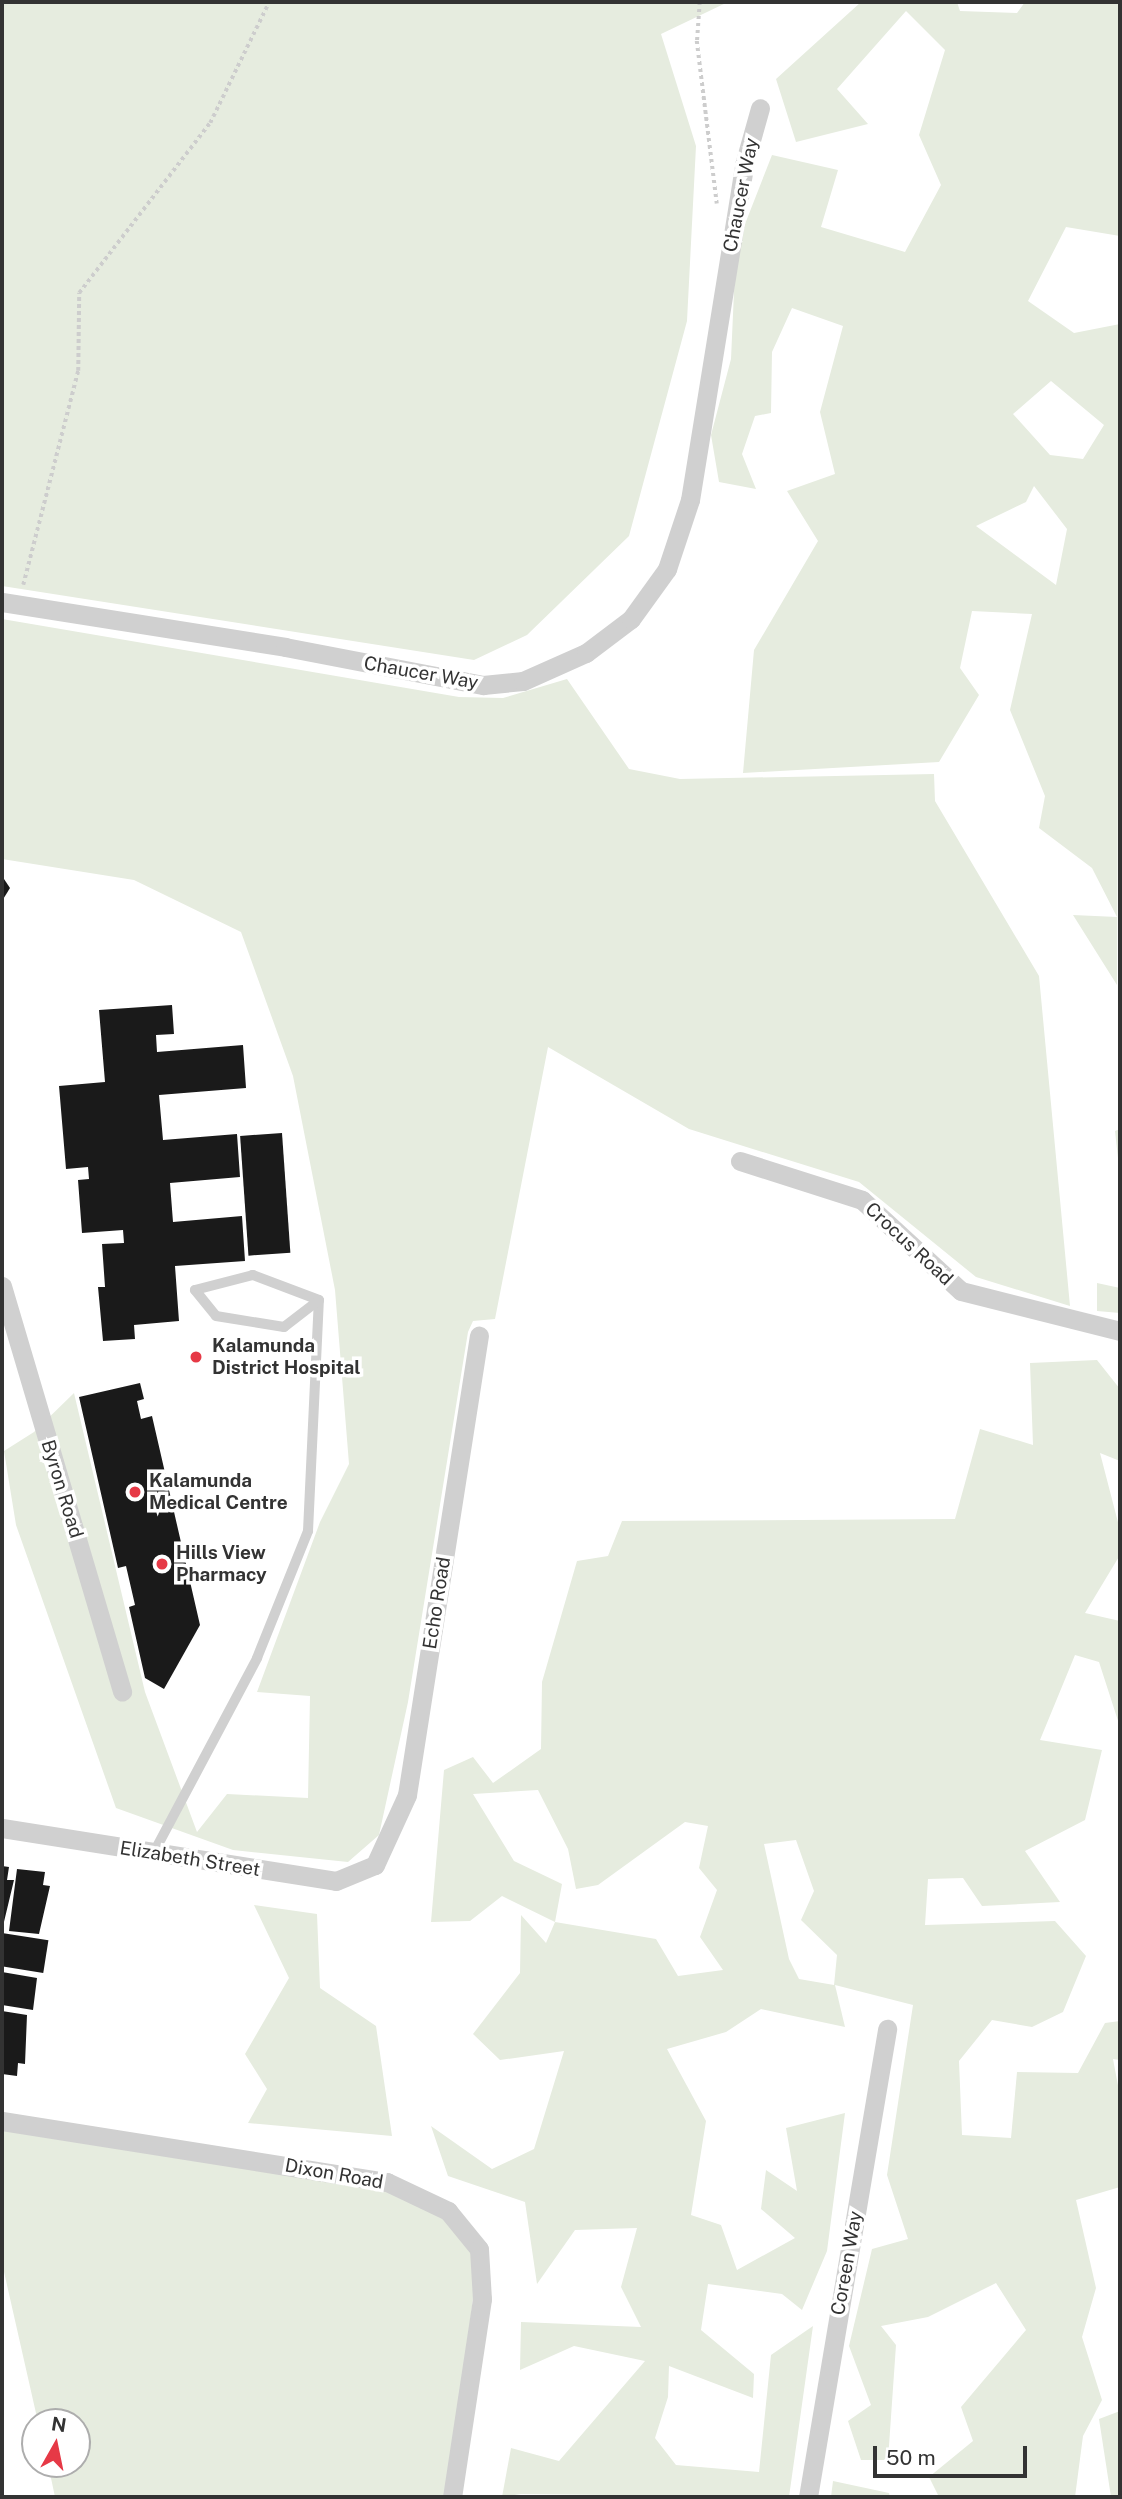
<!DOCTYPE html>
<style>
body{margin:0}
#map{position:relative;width:1122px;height:2499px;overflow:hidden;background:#fff;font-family:"Public Sans",sans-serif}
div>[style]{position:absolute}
.green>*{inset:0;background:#e6ecdf}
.building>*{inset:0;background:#1a1a1a;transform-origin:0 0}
.path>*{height:3.5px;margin-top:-1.75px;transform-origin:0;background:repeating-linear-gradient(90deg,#cdcdcd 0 3.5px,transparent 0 7px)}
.lane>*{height:10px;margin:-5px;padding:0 5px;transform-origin:5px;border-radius:5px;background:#d0d0d0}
.street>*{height:19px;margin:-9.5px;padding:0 9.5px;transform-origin:9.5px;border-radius:9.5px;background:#d0d0d0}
.dots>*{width:19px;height:19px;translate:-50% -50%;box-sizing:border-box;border:4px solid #fff;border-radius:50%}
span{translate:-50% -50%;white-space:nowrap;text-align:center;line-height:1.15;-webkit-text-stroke:7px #fff;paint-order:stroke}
.street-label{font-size:19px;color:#333}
.poi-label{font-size:19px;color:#333;font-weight:700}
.left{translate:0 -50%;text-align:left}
.frame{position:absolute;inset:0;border:4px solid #333;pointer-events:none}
.north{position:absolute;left:21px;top:2408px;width:70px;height:70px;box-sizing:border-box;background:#fff;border:2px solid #adadad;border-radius:50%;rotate:9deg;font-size:19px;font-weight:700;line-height:28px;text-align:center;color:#333}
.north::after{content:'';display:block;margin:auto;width:24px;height:32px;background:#e63946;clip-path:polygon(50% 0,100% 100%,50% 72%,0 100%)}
.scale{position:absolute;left:873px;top:2446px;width:154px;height:32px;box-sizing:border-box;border:4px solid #333;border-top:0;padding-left:9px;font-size:21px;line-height:24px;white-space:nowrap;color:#333;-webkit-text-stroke:5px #fff;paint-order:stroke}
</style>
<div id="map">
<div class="green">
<div style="clip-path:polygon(2px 2px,728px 2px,661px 34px,696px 146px,687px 321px,629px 536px,527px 635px,474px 660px,2px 586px)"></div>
<div style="clip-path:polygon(evenodd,861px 2px,957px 2px,960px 11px,1017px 13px,1025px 2px,1120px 2px,1120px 236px,1066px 227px,1028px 301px,1074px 333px,1120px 324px,1117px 985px,1073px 915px,1117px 917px,1092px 868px,1039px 828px,1045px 796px,1010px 710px,1032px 614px,972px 611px,960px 668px,979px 695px,939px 762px,743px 773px,754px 650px,818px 541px,787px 491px,835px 474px,820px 412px,843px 326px,792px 308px,772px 352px,771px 413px,755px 416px,742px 454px,756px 489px,719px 482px,711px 435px,731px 359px,736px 247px,772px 155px,838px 170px,821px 227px,905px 252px,941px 185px,919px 135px,945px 50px,906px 11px,837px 89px,868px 124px,796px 142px,776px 79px,861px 2px,1051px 381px,1104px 425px,1083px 459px,1050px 455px,1013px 414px,1051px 381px,861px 2px,1034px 486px,1067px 529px,1056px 585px,976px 526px,1026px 502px,1034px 486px)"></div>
<div style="clip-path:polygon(2px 619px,459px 697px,503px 698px,567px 679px,629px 769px,680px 779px,934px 774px,935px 801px,1039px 976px,1070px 1306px,976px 1277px,859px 1182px,689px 1129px,548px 1047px,495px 1319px,473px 1321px,468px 1332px,408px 1702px,379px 1835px,348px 1862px,233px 1850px,116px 1808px,16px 1525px,4px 1451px,34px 1432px,74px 1393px,145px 1692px,197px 1832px,227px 1794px,308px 1798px,310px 1696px,257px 1692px,320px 1522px,349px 1464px,335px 1290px,293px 1076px,241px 932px,134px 880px,2px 859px)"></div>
<div style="clip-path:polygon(1120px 1129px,1120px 1176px,1115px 1131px)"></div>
<div style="clip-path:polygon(1097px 1283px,1120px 1288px,1120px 1313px,1097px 1311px)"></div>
<div style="clip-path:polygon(evenodd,1097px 1360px,1120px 1389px,1120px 1461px,1100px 1453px,1120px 1530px,1120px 1555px,1085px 1613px,1120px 1621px,1120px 1727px,1099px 1662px,1075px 1655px,1040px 1740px,1102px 1750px,1085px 1820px,1025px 1851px,1060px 1902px,982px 1906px,963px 1878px,928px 1879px,925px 1925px,1055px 1921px,1086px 1956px,1063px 2012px,1032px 2027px,992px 2020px,959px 2061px,962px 2135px,1011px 2138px,1017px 2072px,1078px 2073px,1105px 2023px,1120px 2021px,1120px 2060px,1113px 2059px,1120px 2096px,1120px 2187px,1076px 2200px,1096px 2288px,1082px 2337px,1102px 2400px,1083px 2436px,1075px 2497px,939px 2497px,929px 2477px,973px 2441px,961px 2407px,1026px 2330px,996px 2283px,928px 2317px,881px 2326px,896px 2345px,888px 2460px,861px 2460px,848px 2421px,871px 2405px,849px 2346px,872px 2249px,908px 2239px,887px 2175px,913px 2005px,835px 1985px,845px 2027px,761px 2009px,726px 2032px,667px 2049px,706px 2121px,691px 2215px,721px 2225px,737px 2270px,795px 2238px,761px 2209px,766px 2170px,797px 2191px,786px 2128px,845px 2113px,827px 2251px,802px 2310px,782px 2294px,708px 2284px,701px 2330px,754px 2374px,753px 2398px,669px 2366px,668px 2397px,655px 2438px,676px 2465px,759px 2472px,771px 2355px,813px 2326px,789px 2497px,521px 2494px,502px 2497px,511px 2448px,559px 2461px,645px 2361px,574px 2346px,520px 2370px,521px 2322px,641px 2327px,621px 2287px,637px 2228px,575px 2230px,537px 2284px,525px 2202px,448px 2176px,431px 2126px,492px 2169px,534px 2149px,564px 2051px,500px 2060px,473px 2034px,520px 1973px,521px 1915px,546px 1943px,555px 1922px,502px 1896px,470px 1921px,431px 1922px,444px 1770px,473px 1757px,493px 1783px,541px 1749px,542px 1682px,577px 1561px,608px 1556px,622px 1521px,955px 1519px,980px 1429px,1033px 1445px,1030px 1363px,1097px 1360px,538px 1790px,568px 1849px,576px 1889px,598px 1885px,685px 1822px,708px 1826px,699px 1868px,717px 1890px,700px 1937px,723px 1970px,678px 1976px,656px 1939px,555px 1922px,562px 1884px,514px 1861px,473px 1794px,538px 1790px,1097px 1360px,796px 1840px,814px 1891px,801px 1920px,837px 1955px,834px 1985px,799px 1979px,789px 1959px,764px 1844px,796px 1840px)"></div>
<div style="clip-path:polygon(254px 1905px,317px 1914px,320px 1988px,376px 2026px,392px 2136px,248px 2123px,267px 2089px,245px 2054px,289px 1978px)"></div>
<div style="clip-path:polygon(2px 2121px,387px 2182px,448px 2211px,479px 2249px,449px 2497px,55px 2497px,48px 2464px,77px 2464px,77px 2422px,38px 2422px,2px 2263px)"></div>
<div style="clip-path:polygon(1120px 2411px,1120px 2497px,1111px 2497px,1099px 2419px)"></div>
<div style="clip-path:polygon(833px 2481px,889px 2493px,890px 2497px,831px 2497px)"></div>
</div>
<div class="building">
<div style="clip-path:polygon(2px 876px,10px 888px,2px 901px)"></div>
<div style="clip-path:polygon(172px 1005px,174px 1034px,156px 1035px,157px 1052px,243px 1045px,246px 1088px,159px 1095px,163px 1140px,237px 1134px,240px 1177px,170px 1183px,173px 1222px,242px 1216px,245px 1261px,175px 1266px,179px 1321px,134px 1325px,135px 1339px,103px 1341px,98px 1287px,105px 1287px,102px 1244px,124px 1243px,123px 1230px,82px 1233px,78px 1180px,89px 1179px,88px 1167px,66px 1169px,59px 1086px,105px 1082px,99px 1010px)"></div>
<div style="left:282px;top:1133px;width:120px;height:42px;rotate:86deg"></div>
<div style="clip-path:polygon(140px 1383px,144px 1399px,137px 1401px,141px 1419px,152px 1416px,200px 1625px,164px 1689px,145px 1678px,129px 1607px,135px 1605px,126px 1566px,118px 1568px,79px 1397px)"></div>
<div style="clip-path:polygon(2px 1866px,9px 1867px,7px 1880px,14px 1880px,3px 1926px)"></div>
<div style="clip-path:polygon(17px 1869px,45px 1872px,43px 1885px,50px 1886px,39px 1934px,9px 1931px)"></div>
<div style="left:2px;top:1933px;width:47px;height:33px;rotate:9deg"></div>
<div style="clip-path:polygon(2px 1972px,37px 1978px,33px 2010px,2px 2005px)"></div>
<div style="clip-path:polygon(2px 2011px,27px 2015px,25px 2064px,18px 2063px,17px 2076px,2px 2074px)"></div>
</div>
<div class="path">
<div style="left:700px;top:2px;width:39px;rotate:94deg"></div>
<div style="left:697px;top:41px;width:164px;rotate:83deg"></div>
<div style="left:23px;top:585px;width:221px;rotate:-75.6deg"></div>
<div style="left:78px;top:371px;width:78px;rotate:-89.3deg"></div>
<div style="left:79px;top:293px;width:215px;rotate:-52.4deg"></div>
<div style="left:210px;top:123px;width:135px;rotate:-64deg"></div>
</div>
<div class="lane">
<div style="left:153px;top:1854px;width:222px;rotate:-62deg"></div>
<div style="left:257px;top:1658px;width:137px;rotate:-68.1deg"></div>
<div style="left:308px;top:1531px;width:231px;rotate:-87.3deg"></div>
<div style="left:319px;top:1300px;width:71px;rotate:-159.3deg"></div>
<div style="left:253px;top:1275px;width:60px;rotate:165.5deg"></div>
<div style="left:195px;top:1290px;width:33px;rotate:51deg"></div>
<div style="left:216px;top:1316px;width:69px;rotate:9.2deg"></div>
<div style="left:284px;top:1327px;width:44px;rotate:-37.6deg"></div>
</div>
<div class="street">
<div style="left:2px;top:602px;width:287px;rotate:9deg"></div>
<div style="left:285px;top:647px;width:202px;rotate:10.9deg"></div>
<div style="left:483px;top:685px;width:40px;rotate:-5.7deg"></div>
<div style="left:523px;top:681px;width:69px;rotate:-24deg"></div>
<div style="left:586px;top:653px;width:56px;rotate:-37.1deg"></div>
<div style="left:631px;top:619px;width:62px;rotate:-54.2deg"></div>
<div style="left:667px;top:569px;width:73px;rotate:-71.6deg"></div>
<div style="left:690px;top:500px;width:339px;rotate:-80.8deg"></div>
<div style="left:744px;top:165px;width:59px;rotate:-74.3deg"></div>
<div style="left:740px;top:1161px;width:128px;rotate:17.7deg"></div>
<div style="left:862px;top:1200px;width:134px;rotate:42.6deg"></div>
<div style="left:961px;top:1291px;width:164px;rotate:14.1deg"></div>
<div style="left:2px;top:1286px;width:423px;rotate:73.5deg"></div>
<div style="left:2px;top:1828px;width:338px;rotate:9deg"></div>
<div style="left:336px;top:1881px;width:42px;rotate:-22.3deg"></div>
<div style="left:375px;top:1865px;width:77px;rotate:-65.4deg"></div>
<div style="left:407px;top:1795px;width:465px;rotate:-81.1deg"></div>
<div style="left:2px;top:2121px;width:390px;rotate:9deg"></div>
<div style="left:387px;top:2182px;width:68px;rotate:25.4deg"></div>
<div style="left:448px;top:2211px;width:49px;rotate:50.8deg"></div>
<div style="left:479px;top:2249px;width:50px;rotate:86.6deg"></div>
<div style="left:482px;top:2299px;width:200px;rotate:98.6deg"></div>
<div style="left:808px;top:2497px;width:475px;rotate:-80.4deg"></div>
</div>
<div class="dots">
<div style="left:196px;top:1357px;background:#e63946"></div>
<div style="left:135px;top:1492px;background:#e63946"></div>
<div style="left:162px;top:1564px;background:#e63946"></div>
</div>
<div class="street-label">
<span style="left:741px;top:195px;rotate:-79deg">Chaucer Way</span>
<span style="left:421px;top:673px;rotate:10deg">Chaucer Way</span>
<span style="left:909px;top:1244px;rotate:43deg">Crocus Road</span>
<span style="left:62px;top:1489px;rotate:73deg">Byron Road</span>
<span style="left:437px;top:1603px;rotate:-81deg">Echo Road</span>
<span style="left:190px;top:1859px;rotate:9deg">Elizabeth Street</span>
<span style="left:334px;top:2174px;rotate:10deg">Dixon Road</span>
<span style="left:847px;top:2263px;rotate:-80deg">Coreen Way</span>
</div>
<div class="poi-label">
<span class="left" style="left:212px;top:1357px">Kalamunda<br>District Hospital</span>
<span class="left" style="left:149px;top:1492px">Kalamunda<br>Medical Centre</span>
<span class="left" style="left:176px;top:1564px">Hills View<br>Pharmacy</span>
</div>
<div class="frame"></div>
<div class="north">N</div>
<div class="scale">50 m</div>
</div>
